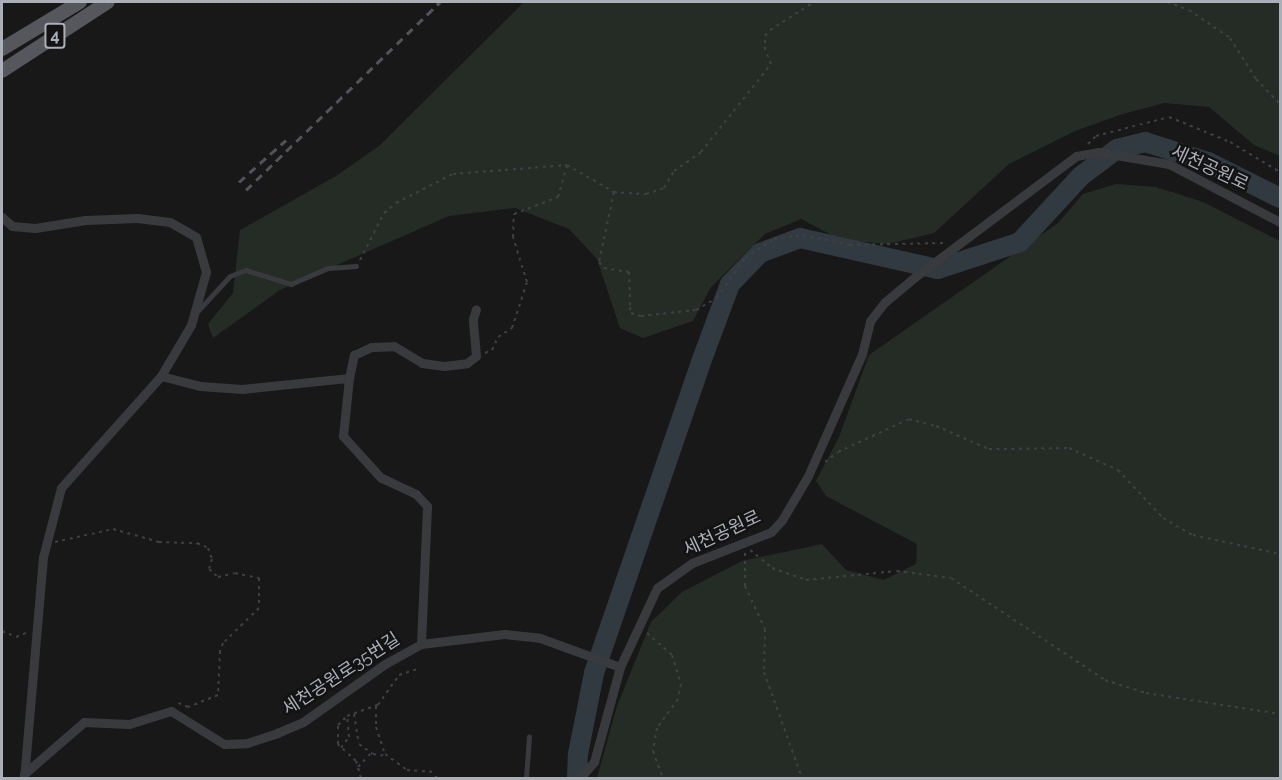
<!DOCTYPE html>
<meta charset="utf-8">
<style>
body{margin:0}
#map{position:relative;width:1282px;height:780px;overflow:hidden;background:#181819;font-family:Raleway,"Noto Sans KR",sans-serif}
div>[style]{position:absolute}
.green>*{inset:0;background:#242c25}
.river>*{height:20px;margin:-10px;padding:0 10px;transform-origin:10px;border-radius:10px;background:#323a41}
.path>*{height:2px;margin-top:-1px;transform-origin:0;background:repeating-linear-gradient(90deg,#3f4045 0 3px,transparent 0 7.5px)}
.lane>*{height:4.5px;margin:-2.25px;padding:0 2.25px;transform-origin:2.25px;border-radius:2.25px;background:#393a3e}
.street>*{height:9px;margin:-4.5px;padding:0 4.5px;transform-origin:4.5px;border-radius:4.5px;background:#393a3e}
.primary>*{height:14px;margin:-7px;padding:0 7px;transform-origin:7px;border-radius:7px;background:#55575d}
.rail>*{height:3px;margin-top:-1.5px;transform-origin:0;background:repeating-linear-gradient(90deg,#525359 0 8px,transparent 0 14px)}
span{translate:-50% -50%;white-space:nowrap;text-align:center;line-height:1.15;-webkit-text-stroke:5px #131314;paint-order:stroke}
.shield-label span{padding:2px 4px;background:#131314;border:2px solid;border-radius:4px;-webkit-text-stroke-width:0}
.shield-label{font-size:16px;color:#abafb8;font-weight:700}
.street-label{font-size:18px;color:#abafb8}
.frame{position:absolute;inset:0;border:3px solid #abafb8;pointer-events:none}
</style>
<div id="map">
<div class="green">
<div style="clip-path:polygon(524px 2px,1280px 2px,1280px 156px,1254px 145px,1209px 107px,1164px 103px,1123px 114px,1075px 131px,1009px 164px,934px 233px,888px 244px,841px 240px,801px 219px,765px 234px,711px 287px,693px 321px,643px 338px,620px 328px,597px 259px,569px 229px,515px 208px,449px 216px,280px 290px,213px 338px,208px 324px,233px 293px,240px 230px,336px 176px,379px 146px)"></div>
<div style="clip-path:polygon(1116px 184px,1156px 187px,1203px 202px,1280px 241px,1280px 778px,597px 778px,617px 706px,651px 622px,682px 592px,742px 561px,822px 544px,846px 570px,884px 580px,916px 564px,917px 544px,826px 496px,816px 481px,839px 437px,869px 355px,1058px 223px,1083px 194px)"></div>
</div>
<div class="river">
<div style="left:577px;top:778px;width:24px;rotate:-88deg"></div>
<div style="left:578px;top:754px;width:83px;rotate:-78.8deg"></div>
<div style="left:594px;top:673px;width:329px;rotate:-71deg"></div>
<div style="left:701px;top:362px;width:83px;rotate:-69.6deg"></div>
<div style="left:730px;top:284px;width:43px;rotate:-45.9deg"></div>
<div style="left:760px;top:253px;width:43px;rotate:-20.6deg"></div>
<div style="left:800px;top:238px;width:141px;rotate:12.7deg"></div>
<div style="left:938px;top:269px;width:86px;rotate:-18.2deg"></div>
<div style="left:1020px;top:242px;width:90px;rotate:-47.3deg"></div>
<div style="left:1081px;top:176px;width:45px;rotate:-36.9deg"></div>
<div style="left:1117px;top:149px;width:29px;rotate:-14deg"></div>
<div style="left:1145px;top:142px;width:66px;rotate:17.6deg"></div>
<div style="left:1208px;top:162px;width:80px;rotate:26.6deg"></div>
</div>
<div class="path">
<div style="left:1167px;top:2px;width:23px;rotate:20deg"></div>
<div style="left:1189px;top:10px;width:50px;rotate:34.3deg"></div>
<div style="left:1230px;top:38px;width:49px;rotate:57.6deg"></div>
<div style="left:1256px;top:79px;width:35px;rotate:46deg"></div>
<div style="left:1088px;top:144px;width:11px;rotate:-45deg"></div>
<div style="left:1096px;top:136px;width:75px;rotate:-14.6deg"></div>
<div style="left:1169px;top:117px;width:66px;rotate:22.3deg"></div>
<div style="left:1230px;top:142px;width:58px;rotate:31deg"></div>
<div style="left:614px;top:192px;width:72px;rotate:102.1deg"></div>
<div style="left:599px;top:262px;width:8px;rotate:50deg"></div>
<div style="left:604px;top:268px;width:25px;rotate:9deg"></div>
<div style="left:629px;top:272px;width:35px;rotate:88deg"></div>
<div style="left:630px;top:307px;width:6px;rotate:81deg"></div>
<div style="left:631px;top:313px;width:10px;rotate:17deg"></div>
<div style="left:641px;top:316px;width:55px;rotate:-6.2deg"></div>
<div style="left:696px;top:310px;width:24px;rotate:-30deg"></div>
<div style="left:717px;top:298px;width:49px;rotate:-55deg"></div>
<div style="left:745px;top:258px;width:35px;rotate:-33deg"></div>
<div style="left:774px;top:239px;width:29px;rotate:-8deg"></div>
<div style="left:803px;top:235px;width:48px;rotate:12deg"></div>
<div style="left:850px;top:245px;width:93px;rotate:-1.2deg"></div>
<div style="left:360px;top:260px;width:53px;rotate:-62.9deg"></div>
<div style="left:384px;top:213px;width:16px;rotate:-40deg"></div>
<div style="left:396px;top:203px;width:64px;rotate:-27deg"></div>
<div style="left:453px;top:174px;width:114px;rotate:-4.5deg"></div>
<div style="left:567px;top:165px;width:54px;rotate:29.9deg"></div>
<div style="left:614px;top:192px;width:32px;rotate:4deg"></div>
<div style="left:646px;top:194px;width:19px;rotate:-18deg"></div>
<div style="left:664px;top:188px;width:20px;rotate:-60deg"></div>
<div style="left:674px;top:171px;width:33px;rotate:-35deg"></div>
<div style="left:701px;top:152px;width:112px;rotate:-51.5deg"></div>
<div style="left:771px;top:64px;width:15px;rotate:-113deg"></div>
<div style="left:765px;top:50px;width:14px;rotate:-90deg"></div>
<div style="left:765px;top:36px;width:8px;rotate:-50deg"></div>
<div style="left:770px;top:30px;width:52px;rotate:-32.5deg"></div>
<div style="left:485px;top:353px;width:8px;rotate:-23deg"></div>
<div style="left:492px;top:350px;width:14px;rotate:-65deg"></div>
<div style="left:498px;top:337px;width:17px;rotate:-33deg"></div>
<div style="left:512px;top:328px;width:48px;rotate:-71.9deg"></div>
<div style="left:527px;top:282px;width:47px;rotate:-107.3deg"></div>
<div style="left:513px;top:237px;width:23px;rotate:-88deg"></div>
<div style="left:514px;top:214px;width:47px;rotate:-21.1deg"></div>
<div style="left:558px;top:197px;width:33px;rotate:-74deg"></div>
<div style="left:825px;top:462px;width:16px;rotate:-38deg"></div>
<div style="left:838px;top:452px;width:78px;rotate:-24.9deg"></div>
<div style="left:909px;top:419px;width:28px;rotate:15deg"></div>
<div style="left:936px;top:426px;width:58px;rotate:23.5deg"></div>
<div style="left:989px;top:449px;width:80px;rotate:-0.7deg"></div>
<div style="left:1069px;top:448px;width:54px;rotate:24.2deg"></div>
<div style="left:1118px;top:470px;width:66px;rotate:46.8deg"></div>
<div style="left:1163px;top:518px;width:34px;rotate:30deg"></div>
<div style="left:1193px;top:535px;width:89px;rotate:12.3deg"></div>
<div style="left:55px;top:542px;width:59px;rotate:-12.6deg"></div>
<div style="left:113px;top:529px;width:48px;rotate:15.8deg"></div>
<div style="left:159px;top:542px;width:38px;rotate:2deg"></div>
<div style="left:197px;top:543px;width:12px;rotate:24deg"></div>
<div style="left:208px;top:548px;width:12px;rotate:70deg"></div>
<div style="left:212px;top:559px;width:10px;rotate:107deg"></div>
<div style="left:209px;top:569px;width:12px;rotate:42deg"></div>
<div style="left:218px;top:577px;width:17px;rotate:-13deg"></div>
<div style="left:235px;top:573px;width:25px;rotate:12deg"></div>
<div style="left:259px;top:578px;width:30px;rotate:90deg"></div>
<div style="left:259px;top:608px;width:50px;rotate:135.8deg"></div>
<div style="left:223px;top:643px;width:9px;rotate:111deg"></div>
<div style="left:220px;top:651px;width:44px;rotate:92.6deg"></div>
<div style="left:218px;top:695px;width:32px;rotate:158deg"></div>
<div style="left:188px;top:707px;width:15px;rotate:-157deg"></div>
<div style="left:750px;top:550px;width:28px;rotate:39deg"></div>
<div style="left:772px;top:568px;width:36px;rotate:19deg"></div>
<div style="left:806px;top:580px;width:91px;rotate:-5.6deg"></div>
<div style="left:897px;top:571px;width:54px;rotate:7.4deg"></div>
<div style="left:951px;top:578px;width:185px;rotate:33.5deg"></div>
<div style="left:1105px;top:680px;width:43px;rotate:17.6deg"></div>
<div style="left:1146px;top:693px;width:136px;rotate:8.9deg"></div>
<div style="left:745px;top:553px;width:33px;rotate:90deg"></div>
<div style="left:745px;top:586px;width:47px;rotate:65.1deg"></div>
<div style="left:765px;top:629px;width:43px;rotate:91.3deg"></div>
<div style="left:764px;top:672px;width:113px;rotate:70.3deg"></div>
<div style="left:2px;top:631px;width:15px;rotate:23deg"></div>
<div style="left:16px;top:637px;width:11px;rotate:-22deg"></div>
<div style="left:647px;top:633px;width:33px;rotate:41deg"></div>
<div style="left:672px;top:655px;width:30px;rotate:73deg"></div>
<div style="left:681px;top:684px;width:15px;rotate:101deg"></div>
<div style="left:678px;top:699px;width:36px;rotate:126deg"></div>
<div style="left:657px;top:728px;width:23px;rotate:100deg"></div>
<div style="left:653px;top:751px;width:29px;rotate:70deg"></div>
<div style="left:376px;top:706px;width:21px;rotate:90deg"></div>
<div style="left:376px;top:727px;width:28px;rotate:72deg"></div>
<div style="left:385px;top:754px;width:27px;rotate:36deg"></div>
<div style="left:407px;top:770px;width:30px;rotate:4deg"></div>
<div style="left:354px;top:714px;width:30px;rotate:81deg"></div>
<div style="left:359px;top:744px;width:17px;rotate:36deg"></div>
<div style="left:373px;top:754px;width:14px;rotate:8deg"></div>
<div style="left:341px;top:748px;width:14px;rotate:-54deg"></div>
<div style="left:349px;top:737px;width:21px;rotate:-95deg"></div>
<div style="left:358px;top:767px;width:19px;rotate:-47deg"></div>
<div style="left:361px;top:778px;width:18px;rotate:-106deg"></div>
<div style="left:356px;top:761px;width:25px;rotate:-137deg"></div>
<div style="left:338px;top:744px;width:19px;rotate:-90deg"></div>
<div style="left:338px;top:725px;width:13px;rotate:-45deg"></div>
<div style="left:347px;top:716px;width:33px;rotate:-20deg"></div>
<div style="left:378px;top:705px;width:37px;rotate:-55deg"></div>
<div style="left:399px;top:675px;width:22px;rotate:-18deg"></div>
<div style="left:434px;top:778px;width:6px;rotate:-31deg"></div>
</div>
<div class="lane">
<div style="left:196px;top:313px;width:50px;rotate:-47.4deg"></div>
<div style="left:230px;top:276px;width:17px;rotate:-21deg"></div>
<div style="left:246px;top:270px;width:47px;rotate:17.3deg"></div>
<div style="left:291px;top:284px;width:40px;rotate:-23.4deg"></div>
<div style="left:328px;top:268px;width:28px;rotate:-4deg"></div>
<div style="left:526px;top:778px;width:41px;rotate:-85.8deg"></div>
</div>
<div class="street">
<div style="left:2px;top:217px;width:13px;rotate:42deg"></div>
<div style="left:12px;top:226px;width:23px;rotate:5deg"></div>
<div style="left:35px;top:228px;width:51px;rotate:-9.1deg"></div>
<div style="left:85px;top:220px;width:52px;rotate:-2.2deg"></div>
<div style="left:137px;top:218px;width:33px;rotate:7deg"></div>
<div style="left:170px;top:222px;width:30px;rotate:30deg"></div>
<div style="left:196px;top:237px;width:36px;rotate:74deg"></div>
<div style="left:206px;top:272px;width:55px;rotate:105.8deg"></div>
<div style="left:191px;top:325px;width:59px;rotate:120.5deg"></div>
<div style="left:161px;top:376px;width:150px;rotate:131.8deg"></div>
<div style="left:61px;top:488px;width:71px;rotate:104.6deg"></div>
<div style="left:43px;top:557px;width:222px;rotate:94.9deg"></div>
<div style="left:161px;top:376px;width:40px;rotate:14.4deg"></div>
<div style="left:200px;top:386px;width:42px;rotate:4.1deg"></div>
<div style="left:242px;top:389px;width:108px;rotate:-5.9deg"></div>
<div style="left:421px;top:644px;width:138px;rotate:-87.5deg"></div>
<div style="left:427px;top:506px;width:16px;rotate:-133deg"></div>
<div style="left:416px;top:494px;width:38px;rotate:-155deg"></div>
<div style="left:381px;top:478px;width:57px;rotate:-132.1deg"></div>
<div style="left:343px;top:436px;width:58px;rotate:-84.1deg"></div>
<div style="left:349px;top:378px;width:24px;rotate:-78deg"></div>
<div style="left:354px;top:355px;width:19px;rotate:-25deg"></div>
<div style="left:371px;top:347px;width:23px;rotate:-2deg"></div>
<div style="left:394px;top:346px;width:33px;rotate:31deg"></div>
<div style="left:422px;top:363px;width:22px;rotate:8deg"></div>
<div style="left:444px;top:366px;width:23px;rotate:-7deg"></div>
<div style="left:467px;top:363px;width:11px;rotate:-38deg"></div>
<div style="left:476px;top:356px;width:37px;rotate:-95deg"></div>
<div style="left:473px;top:319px;width:10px;rotate:-73deg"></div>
<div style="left:24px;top:774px;width:79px;rotate:-40.9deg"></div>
<div style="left:84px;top:722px;width:45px;rotate:2.5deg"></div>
<div style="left:129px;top:724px;width:44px;rotate:-17.2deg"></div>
<div style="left:171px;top:711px;width:62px;rotate:31.9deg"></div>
<div style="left:224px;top:744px;width:23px;rotate:-2deg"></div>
<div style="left:247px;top:743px;width:32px;rotate:-18deg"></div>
<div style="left:277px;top:733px;width:28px;rotate:-23deg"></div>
<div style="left:303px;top:722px;width:100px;rotate:-35.3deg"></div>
<div style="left:385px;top:664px;width:41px;rotate:-29.1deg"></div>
<div style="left:421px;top:644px;width:84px;rotate:-6.9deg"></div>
<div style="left:504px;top:634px;width:36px;rotate:6deg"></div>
<div style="left:540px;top:638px;width:85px;rotate:19.9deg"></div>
<div style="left:580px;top:778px;width:21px;rotate:-49deg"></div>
<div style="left:594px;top:762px;width:98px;rotate:-74.7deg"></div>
<div style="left:620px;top:667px;width:87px;rotate:-64.9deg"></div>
<div style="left:657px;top:588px;width:43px;rotate:-35.5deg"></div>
<div style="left:692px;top:563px;width:85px;rotate:-21.4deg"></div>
<div style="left:771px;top:532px;width:16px;rotate:-47deg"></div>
<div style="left:782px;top:520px;width:51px;rotate:-59.4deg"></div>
<div style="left:808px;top:476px;width:133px;rotate:-66.1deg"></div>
<div style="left:862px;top:354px;width:34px;rotate:-76deg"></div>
<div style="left:870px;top:321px;width:24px;rotate:-52deg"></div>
<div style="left:885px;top:302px;width:39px;rotate:-40deg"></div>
<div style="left:915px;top:277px;width:201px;rotate:-36.9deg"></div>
<div style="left:1076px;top:156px;width:22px;rotate:-10deg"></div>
<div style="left:1098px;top:152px;width:72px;rotate:9.6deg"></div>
<div style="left:1169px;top:164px;width:125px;rotate:27.6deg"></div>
</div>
<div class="primary">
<div style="left:2px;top:49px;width:91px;rotate:-31.1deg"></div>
<div style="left:2px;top:71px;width:126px;rotate:-33.1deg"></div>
</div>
<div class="rail">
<div style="left:239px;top:182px;width:63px;rotate:-41.8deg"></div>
<div style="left:246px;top:190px;width:270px;rotate:-44.1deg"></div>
</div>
<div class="shield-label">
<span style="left:55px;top:36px">4</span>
</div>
<div class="street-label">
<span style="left:1210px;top:168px;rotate:25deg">세천공원로</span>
<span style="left:722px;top:533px;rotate:-25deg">세천공원로</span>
<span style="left:341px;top:674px;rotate:-33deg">세천공원로35번길</span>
</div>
<div class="frame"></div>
</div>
